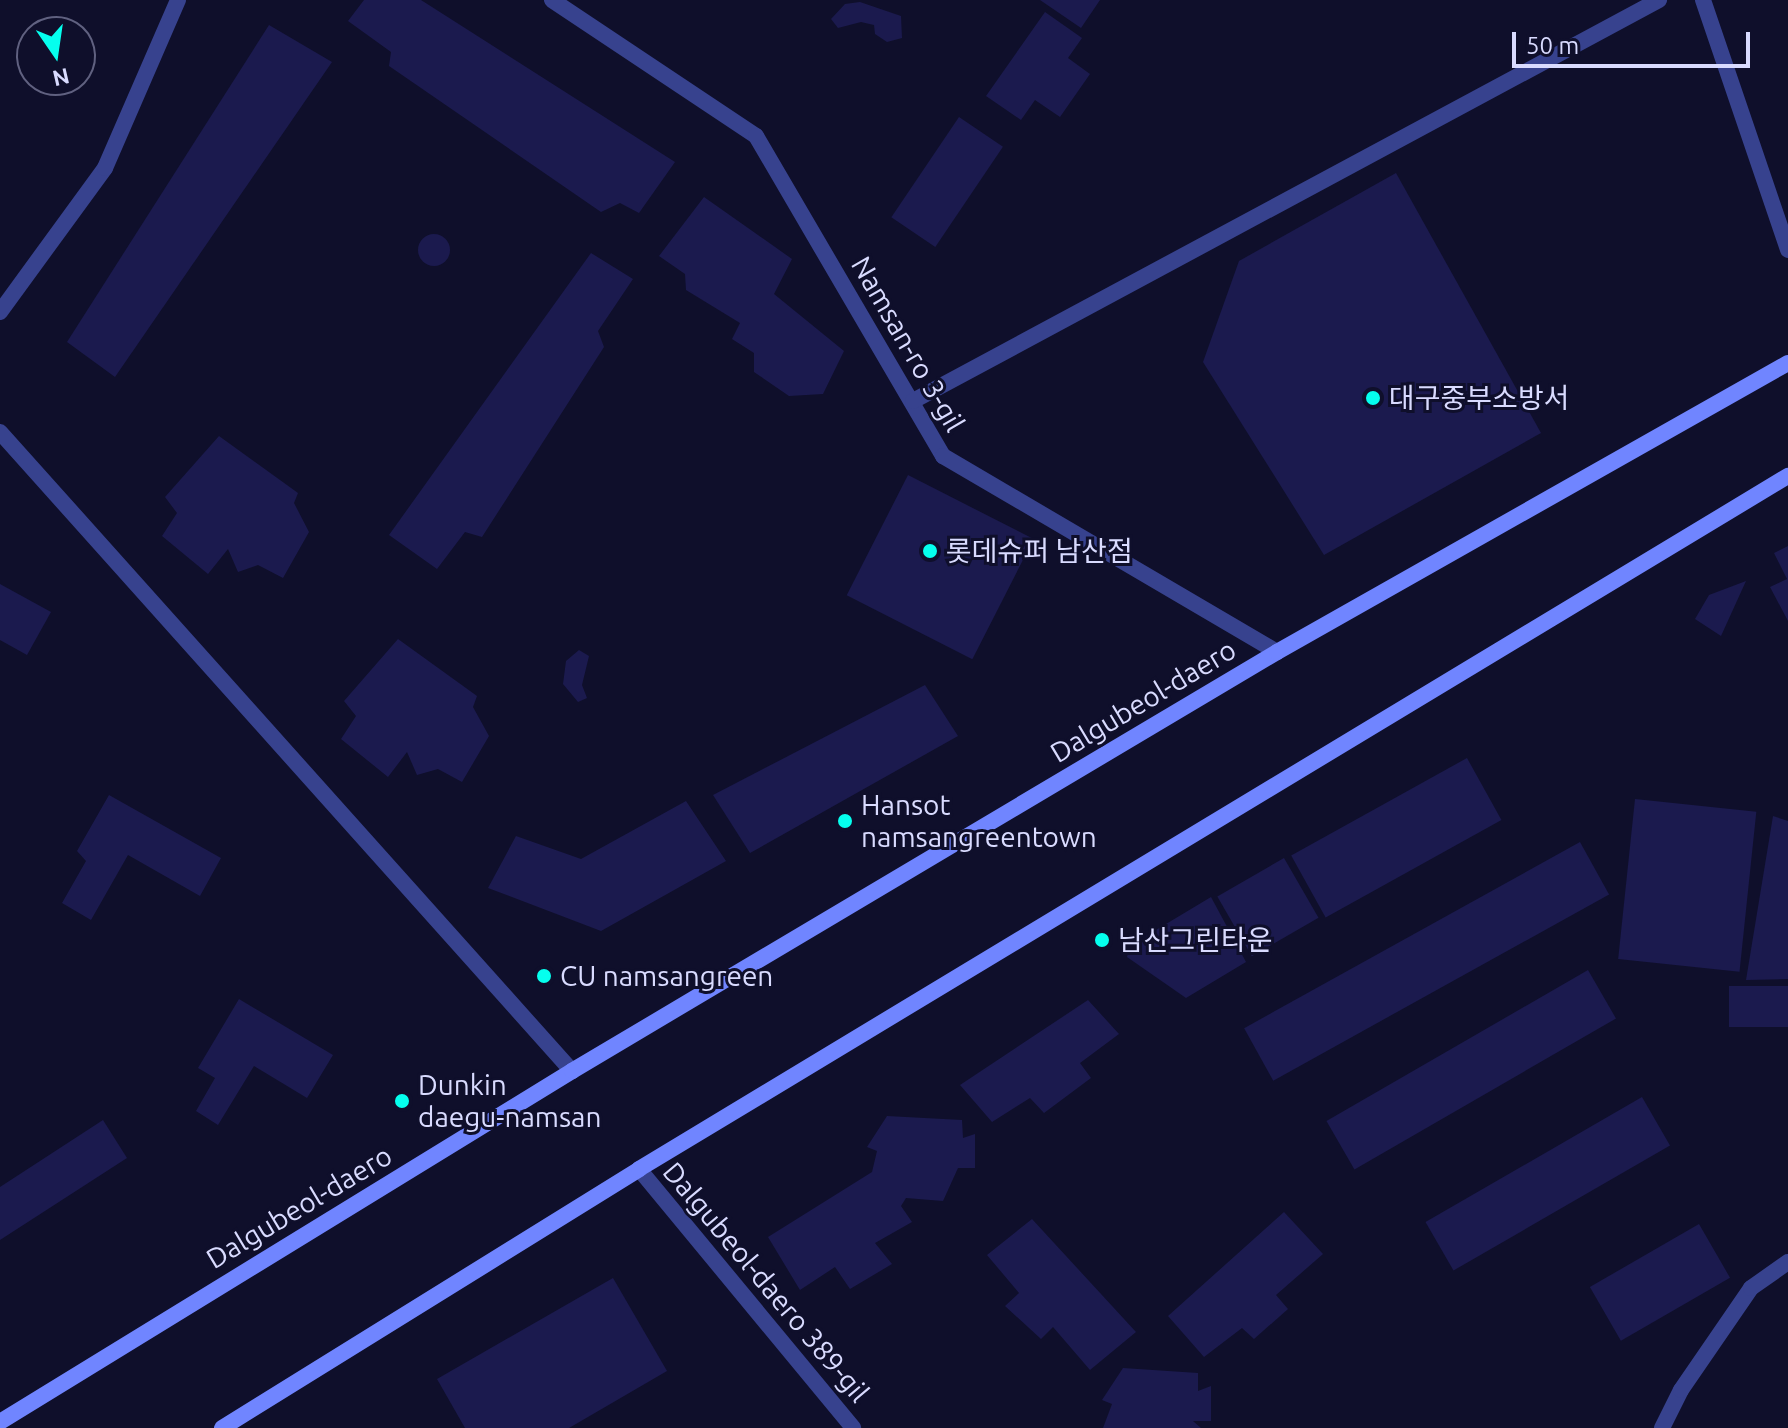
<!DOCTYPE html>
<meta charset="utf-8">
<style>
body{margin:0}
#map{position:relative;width:1788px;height:1428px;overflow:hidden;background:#0f0f2b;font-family:Ubuntu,"Noto Sans KR",sans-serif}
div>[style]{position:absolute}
.building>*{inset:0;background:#1b1a4e;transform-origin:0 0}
.round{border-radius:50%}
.minor>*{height:16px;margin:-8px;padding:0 8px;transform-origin:8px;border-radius:8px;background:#37428e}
.tertiary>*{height:16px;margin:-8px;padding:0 8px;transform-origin:8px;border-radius:8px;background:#37428e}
.secondary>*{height:16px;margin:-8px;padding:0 8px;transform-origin:8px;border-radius:8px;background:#7085ff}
.dots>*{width:22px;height:22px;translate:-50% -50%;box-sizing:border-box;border:4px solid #0f0f2b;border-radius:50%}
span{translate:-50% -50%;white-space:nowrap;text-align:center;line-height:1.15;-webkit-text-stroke:6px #0f0f2b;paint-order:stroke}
.street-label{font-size:28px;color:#d9dbff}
.poi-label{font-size:28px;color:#d9dbff}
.left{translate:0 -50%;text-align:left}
.north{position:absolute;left:16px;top:16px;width:80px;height:80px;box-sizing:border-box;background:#0f0f2b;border:2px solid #606180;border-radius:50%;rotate:167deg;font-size:22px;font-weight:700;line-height:32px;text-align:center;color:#d9dbff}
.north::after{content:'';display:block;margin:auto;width:28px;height:36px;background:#05ffee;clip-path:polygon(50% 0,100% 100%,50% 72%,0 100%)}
.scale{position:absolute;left:1512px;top:32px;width:238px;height:36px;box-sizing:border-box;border:4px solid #d9dbff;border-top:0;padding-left:10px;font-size:24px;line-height:28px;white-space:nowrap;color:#d9dbff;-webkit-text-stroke:6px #0f0f2b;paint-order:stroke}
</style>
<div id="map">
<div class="building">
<div style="clip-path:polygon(364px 0,421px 0,675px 162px,639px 213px,620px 203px,601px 212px,389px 66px,391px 52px,348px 21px)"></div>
<div style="clip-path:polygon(1040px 0,1100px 0,1081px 28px)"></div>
<div style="clip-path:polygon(860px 2px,901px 16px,902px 38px,887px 42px,875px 34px,874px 25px,861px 22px,838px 28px,831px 19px,845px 4px)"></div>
<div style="clip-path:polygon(1045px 12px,1082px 38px,1068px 58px,1090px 74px,1060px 117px,1035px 100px,1021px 120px,986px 96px)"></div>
<div style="clip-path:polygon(269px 25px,332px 62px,115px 377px,67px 342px)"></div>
<div style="left:959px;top:117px;width:53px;height:121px;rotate:34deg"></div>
<div style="clip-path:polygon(1396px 173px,1541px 433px,1324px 555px,1203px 362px,1239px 261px)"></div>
<div style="clip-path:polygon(704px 197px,792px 259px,774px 294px,844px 351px,823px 394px,789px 396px,754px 372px,754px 353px,732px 339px,740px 323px,686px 290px,685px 274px,659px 256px)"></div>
<div class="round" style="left:418px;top:234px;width:32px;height:32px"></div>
<div style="clip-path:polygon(591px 253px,633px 279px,598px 331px,604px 347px,482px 537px,465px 532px,437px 569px,389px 535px)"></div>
<div style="clip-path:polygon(219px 436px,298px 493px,294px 503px,309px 532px,283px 578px,258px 565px,238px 572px,228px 549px,208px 574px,162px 536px,177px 513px,165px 497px)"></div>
<div style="left:908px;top:475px;width:141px;height:135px;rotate:27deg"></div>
<div style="clip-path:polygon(1788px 546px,1788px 621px,1770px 587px,1787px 579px,1774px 553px)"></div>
<div style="clip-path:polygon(1746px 581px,1721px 636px,1695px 619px,1709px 595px)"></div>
<div style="clip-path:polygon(0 584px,51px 612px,27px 655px,0 640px)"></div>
<div style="clip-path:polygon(398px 639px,477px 696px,473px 707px,489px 736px,462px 782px,438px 769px,417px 775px,407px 752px,388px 777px,341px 739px,356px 716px,344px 701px)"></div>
<div style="clip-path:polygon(579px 650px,589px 656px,582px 685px,587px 698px,578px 702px,563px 684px,566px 661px)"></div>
<div style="clip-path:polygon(925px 685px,958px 736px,750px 853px,713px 795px)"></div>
<div style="left:1467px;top:758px;width:71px;height:201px;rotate:61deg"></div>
<div style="clip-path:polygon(109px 795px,221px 858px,200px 896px,128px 855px,91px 920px,62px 903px,86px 861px,77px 851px)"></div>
<div style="left:1635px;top:799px;width:122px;height:161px;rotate:6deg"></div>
<div style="clip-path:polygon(686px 801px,726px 861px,601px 931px,488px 888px,516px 836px,581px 859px)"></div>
<div style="clip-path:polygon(1773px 816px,1788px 821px,1788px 979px,1746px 980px)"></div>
<div style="left:1580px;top:842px;width:60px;height:384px;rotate:61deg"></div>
<div style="left:1284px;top:858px;width:69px;height:77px;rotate:60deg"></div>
<div style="clip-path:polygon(1211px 897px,1246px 962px,1186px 998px,1127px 957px,1131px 945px)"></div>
<div style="left:1588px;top:970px;width:56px;height:302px;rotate:60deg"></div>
<div style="left:1788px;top:986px;width:41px;height:59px;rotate:90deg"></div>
<div style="clip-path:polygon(239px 999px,333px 1055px,307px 1098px,254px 1066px,218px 1125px,196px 1111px,215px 1078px,198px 1068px)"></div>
<div style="clip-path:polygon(1088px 1000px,1119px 1034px,1080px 1063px,1091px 1078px,1044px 1113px,1030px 1098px,992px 1122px,960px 1085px)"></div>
<div style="left:1642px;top:1097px;width:56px;height:250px;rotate:60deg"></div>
<div style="clip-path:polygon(887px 1116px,962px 1120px,963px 1138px,975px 1134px,975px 1168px,958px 1168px,943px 1201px,906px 1198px,901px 1206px,912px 1222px,875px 1243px,892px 1264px,850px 1289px,835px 1267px,800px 1290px,768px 1237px,872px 1172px,877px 1151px,867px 1147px)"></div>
<div style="clip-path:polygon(103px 1120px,127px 1158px,0 1240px,0 1187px)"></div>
<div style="clip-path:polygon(1284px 1212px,1323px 1254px,1276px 1295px,1288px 1309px,1254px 1339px,1242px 1328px,1204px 1357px,1168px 1316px)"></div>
<div style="clip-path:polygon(1032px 1219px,1136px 1332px,1090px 1370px,1053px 1327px,1041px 1339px,1005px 1306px,1019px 1293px,987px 1255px)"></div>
<div style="left:1699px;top:1224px;width:62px;height:126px;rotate:60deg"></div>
<div style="clip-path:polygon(613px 1278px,667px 1371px,569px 1428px,465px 1428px,437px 1379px)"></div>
<div style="clip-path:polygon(1123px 1368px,1198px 1373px,1198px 1391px,1211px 1386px,1211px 1421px,1193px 1421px,1201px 1428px,1103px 1428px,1112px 1404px,1102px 1400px)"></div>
</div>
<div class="minor">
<div style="left:552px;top:0;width:245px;rotate:33.7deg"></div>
<div style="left:756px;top:136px;width:371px;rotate:59.7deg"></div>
<div style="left:943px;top:456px;width:387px;rotate:30.4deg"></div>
<div style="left:0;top:312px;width:178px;rotate:-53.9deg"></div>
<div style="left:105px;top:168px;width:183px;rotate:-66.5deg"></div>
<div style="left:913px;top:401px;width:847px;rotate:-28.26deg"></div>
<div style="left:0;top:432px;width:858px;rotate:48.17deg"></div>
<div style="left:639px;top:1169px;width:336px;rotate:50.4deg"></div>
<div style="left:1662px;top:1428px;width:42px;rotate:-63.4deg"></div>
<div style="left:1681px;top:1390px;width:124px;rotate:-55.5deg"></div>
<div style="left:1751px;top:1288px;width:45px;rotate:-35.1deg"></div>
</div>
<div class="tertiary">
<div style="left:1703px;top:0;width:264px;rotate:71.2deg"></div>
</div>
<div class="secondary">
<div style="left:0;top:1422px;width:671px;rotate:-31.53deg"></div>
<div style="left:572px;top:1071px;width:820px;rotate:-30.72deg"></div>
<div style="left:1277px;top:652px;width:587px;rotate:-29.49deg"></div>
<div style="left:222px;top:1428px;width:491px;rotate:-31.8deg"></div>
<div style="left:639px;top:1169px;width:1342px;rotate:-31.1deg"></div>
</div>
<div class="dots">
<div style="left:1373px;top:398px;background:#05ffee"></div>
<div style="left:930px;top:551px;background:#05ffee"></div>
<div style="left:845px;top:821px;background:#05ffee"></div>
<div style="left:1102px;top:940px;background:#05ffee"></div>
<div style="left:544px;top:976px;background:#05ffee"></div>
<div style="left:402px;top:1101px;background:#05ffee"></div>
</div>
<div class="street-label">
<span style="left:908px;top:344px;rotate:60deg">Namsan-ro 3-gil</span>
<span style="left:1143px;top:701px;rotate:-31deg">Dalgubeol-daero</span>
<span style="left:299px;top:1207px;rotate:-31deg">Dalgubeol-daero</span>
<span style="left:766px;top:1282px;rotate:50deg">Dalgubeol-daero 389-gil</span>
</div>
<div class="poi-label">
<span class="left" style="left:1389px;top:398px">대구중부소방서</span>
<span class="left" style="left:946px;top:551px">롯데슈퍼 남산점</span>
<span class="left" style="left:861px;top:821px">Hansot<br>namsangreentown</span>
<span class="left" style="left:1118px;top:940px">남산그린타운</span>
<span class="left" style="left:560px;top:976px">CU namsangreen</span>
<span class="left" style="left:418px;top:1101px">Dunkin<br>daegu-namsan</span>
</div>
<div class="north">N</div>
<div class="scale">50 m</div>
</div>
